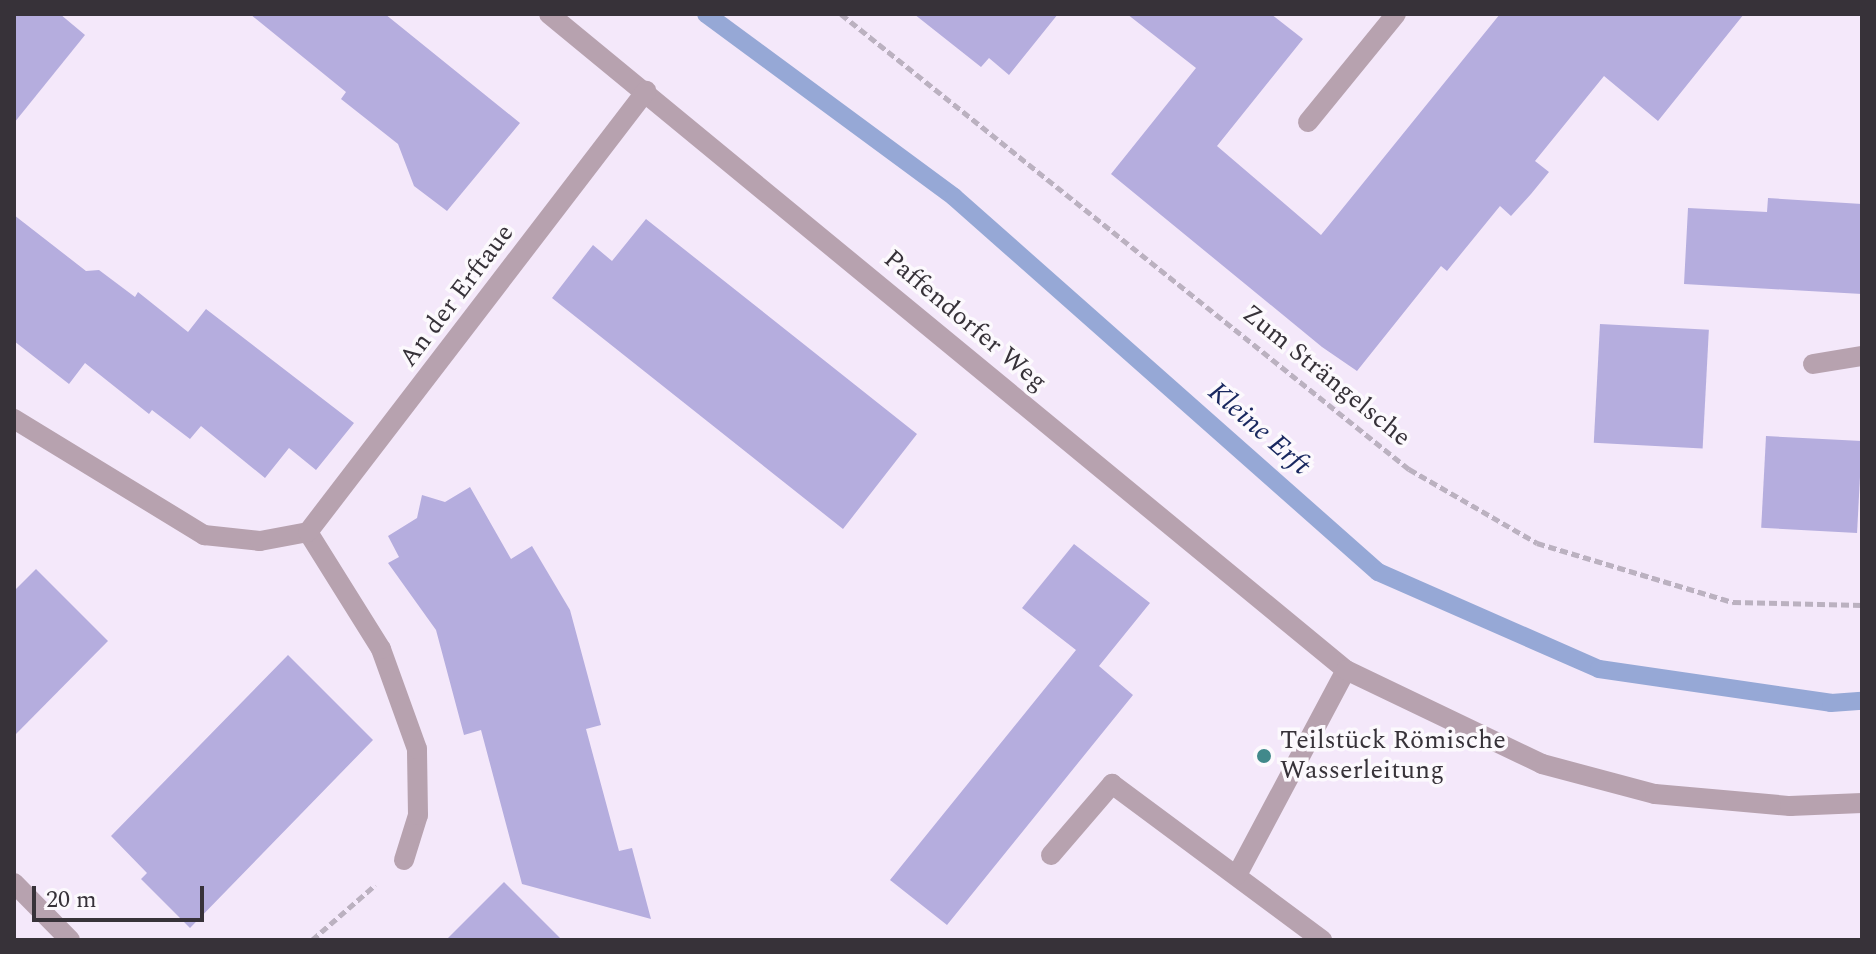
<!DOCTYPE html>
<meta charset="utf-8">
<style>
body{margin:0}
#map{position:relative;width:1876px;height:954px;overflow:hidden;background:#f4e8fa;font-family:Spectral,serif}
div>[style]{position:absolute}
.stream>*{height:18px;margin:-9px;padding:0 9px;transform-origin:9px;border-radius:9px;background:#96a8d6}
.building>*{inset:0;background:#b5adde;transform-origin:0 0}
.path>*{height:5px;margin-top:-2.5px;transform-origin:0;background:repeating-linear-gradient(90deg,#bbb1c0 0 8px,transparent 0 12px)}
.service>*{height:20px;margin:-10px;padding:0 10px;transform-origin:10px;border-radius:10px;background:#b7a2af}
.minor>*{height:20px;margin:-10px;padding:0 10px;transform-origin:10px;border-radius:10px;background:#b7a2af}
.dots>*{width:22px;height:22px;translate:-50% -50%;box-sizing:border-box;border:4px solid #fcf9fd;border-radius:50%}
span{translate:-50% -50%;white-space:nowrap;text-align:center;line-height:1.15;-webkit-text-stroke:7px #fcf9fd;paint-order:stroke}
.street-label{font-size:26px;color:#373239}
.poi-label{font-size:26px;color:#373239}
.left{translate:0 -50%;text-align:left}
.water-label{font-size:28px;color:#1a2960;font-style:italic}
.frame{position:absolute;inset:0;border:16px solid #373239;pointer-events:none}
.scale{position:absolute;left:32px;top:886px;width:172px;height:36px;box-sizing:border-box;border:4px solid #373239;border-top:0;padding-left:10px;font-size:24px;line-height:28px;white-space:nowrap;color:#373239;-webkit-text-stroke:6px #fcf9fd;paint-order:stroke}
</style>
<div id="map">
<div class="stream">
<div style="left:706px;top:14px;width:308px;rotate:36.4deg"></div>
<div style="left:954px;top:197px;width:566px;rotate:41.49deg"></div>
<div style="left:1378px;top:572px;width:241px;rotate:23.7deg"></div>
<div style="left:1599px;top:669px;width:234px;rotate:8.3deg"></div>
<div style="left:1831px;top:703px;width:31px;rotate:-4deg"></div>
</div>
<div class="building">
<div style="clip-path:polygon(14px 14px,60px 14px,85px 35px,14px 123px)"></div>
<div style="clip-path:polygon(250px 14px,385px 14px,520px 123px,447px 211px,414px 186px,398px 144px,341px 99px,346px 92px)"></div>
<div style="clip-path:polygon(914px 14px,1058px 14px,1009px 75px,989px 58px,981px 67px)"></div>
<div style="clip-path:polygon(1127px 14px,1271px 14px,1303px 39px,1217px 146px,1321px 235px,1500px 14px,1744px 14px,1658px 121px,1604px 76px,1535px 161px,1549px 172px,1531px 194px,1511px 216px,1500px 206px,1447px 271px,1441px 266px,1357px 371px,1322px 347px,1111px 174px,1196px 68px)"></div>
<div style="clip-path:polygon(1768px 198px,1862px 204px,1862px 294px,1684px 284px,1688px 208px,1767px 212px)"></div>
<div style="clip-path:polygon(14px 215px,86px 271px,99px 270px,135px 297px,138px 292px,188px 332px,206px 309px,354px 423px,316px 470px,289px 448px,265px 478px,201px 426px,190px 439px,152px 410px,149px 414px,85px 363px,69px 384px,14px 341px)"></div>
<div style="clip-path:polygon(646px 219px,917px 434px,843px 529px,552px 298px,593px 245px,612px 261px)"></div>
<div style="left:1600px;top:324px;width:109px;height:119px;rotate:3deg"></div>
<div style="left:1766px;top:436px;width:96px;height:92px;rotate:3deg"></div>
<div style="clip-path:polygon(470px 487px,511px 559px,532px 546px,570px 610px,601px 725px,586px 729px,619px 851px,632px 848px,651px 919px,522px 884px,481px 730px,464px 735px,436px 630px,388px 563px,399px 557px,388px 536px,417px 518px,422px 495px,445px 502px)"></div>
<div style="clip-path:polygon(1074px 544px,1150px 603px,1099px 666px,1133px 695px,947px 925px,890px 880px,1076px 650px,1022px 608px)"></div>
<div style="clip-path:polygon(36px 569px,108px 641px,14px 736px,14px 591px)"></div>
<div style="clip-path:polygon(288px 655px,373px 740px,190px 928px,141px 879px,147px 873px,111px 836px)"></div>
<div style="clip-path:polygon(504px 882px,562px 940px,446px 940px)"></div>
</div>
<div class="path">
<div style="left:841px;top:14px;width:728px;rotate:38.7deg"></div>
<div style="left:1409px;top:469px;width:148px;rotate:30deg"></div>
<div style="left:1537px;top:543px;width:205px;rotate:16.8deg"></div>
<div style="left:1733px;top:602px;width:129px;rotate:1.3deg"></div>
<div style="left:312px;top:940px;width:84px;rotate:-41.1deg"></div>
</div>
<div class="service">
<div style="left:1308px;top:122px;width:139px;rotate:-50.8deg"></div>
<div style="left:1051px;top:855px;width:94px;rotate:-49.3deg"></div>
<div style="left:1112px;top:784px;width:262px;rotate:36.6deg"></div>
<div style="left:1237px;top:875px;width:232px;rotate:-62deg"></div>
</div>
<div class="minor">
<div style="left:549px;top:14px;width:1032px;rotate:39.46deg"></div>
<div style="left:1346px;top:670px;width:217px;rotate:25.6deg"></div>
<div style="left:1542px;top:764px;width:117px;rotate:14.9deg"></div>
<div style="left:1655px;top:794px;width:136px;rotate:5.1deg"></div>
<div style="left:1790px;top:806px;width:72px;rotate:-2.4deg"></div>
<div style="left:1813px;top:364px;width:50px;rotate:-9.3deg"></div>
<div style="left:14px;top:419px;width:223px;rotate:31.4deg"></div>
<div style="left:204px;top:535px;width:56px;rotate:6.1deg"></div>
<div style="left:260px;top:541px;width:49px;rotate:-10.6deg"></div>
<div style="left:404px;top:860px;width:47px;rotate:-72.7deg"></div>
<div style="left:418px;top:815px;width:66px;rotate:-90.9deg"></div>
<div style="left:417px;top:749px;width:106px;rotate:-109.8deg"></div>
<div style="left:381px;top:649px;width:138px;rotate:-122deg"></div>
<div style="left:308px;top:532px;width:556px;rotate:-52.53deg"></div>
<div style="left:14px;top:883px;width:80px;rotate:45.5deg"></div>
</div>
<div class="dots">
<div style="left:1264px;top:756px;background:#41898b"></div>
</div>
<div class="street-label">
<span style="left:457px;top:296px;rotate:-53deg">An der Erftaue</span>
<span style="left:965px;top:321px;rotate:40deg">Paffendorfer Weg</span>
<span style="left:1326px;top:376px;rotate:39deg">Zum Strängelsche</span>
</div>
<div class="poi-label">
<span class="left" style="left:1280px;top:756px">Teilstück Römische<br>Wasserleitung</span>
</div>
<div class="water-label">
<span style="left:1259px;top:429px;rotate:41deg">Kleine Erft</span>
</div>
<div class="frame"></div>
<div class="scale">20 m</div>
</div>
